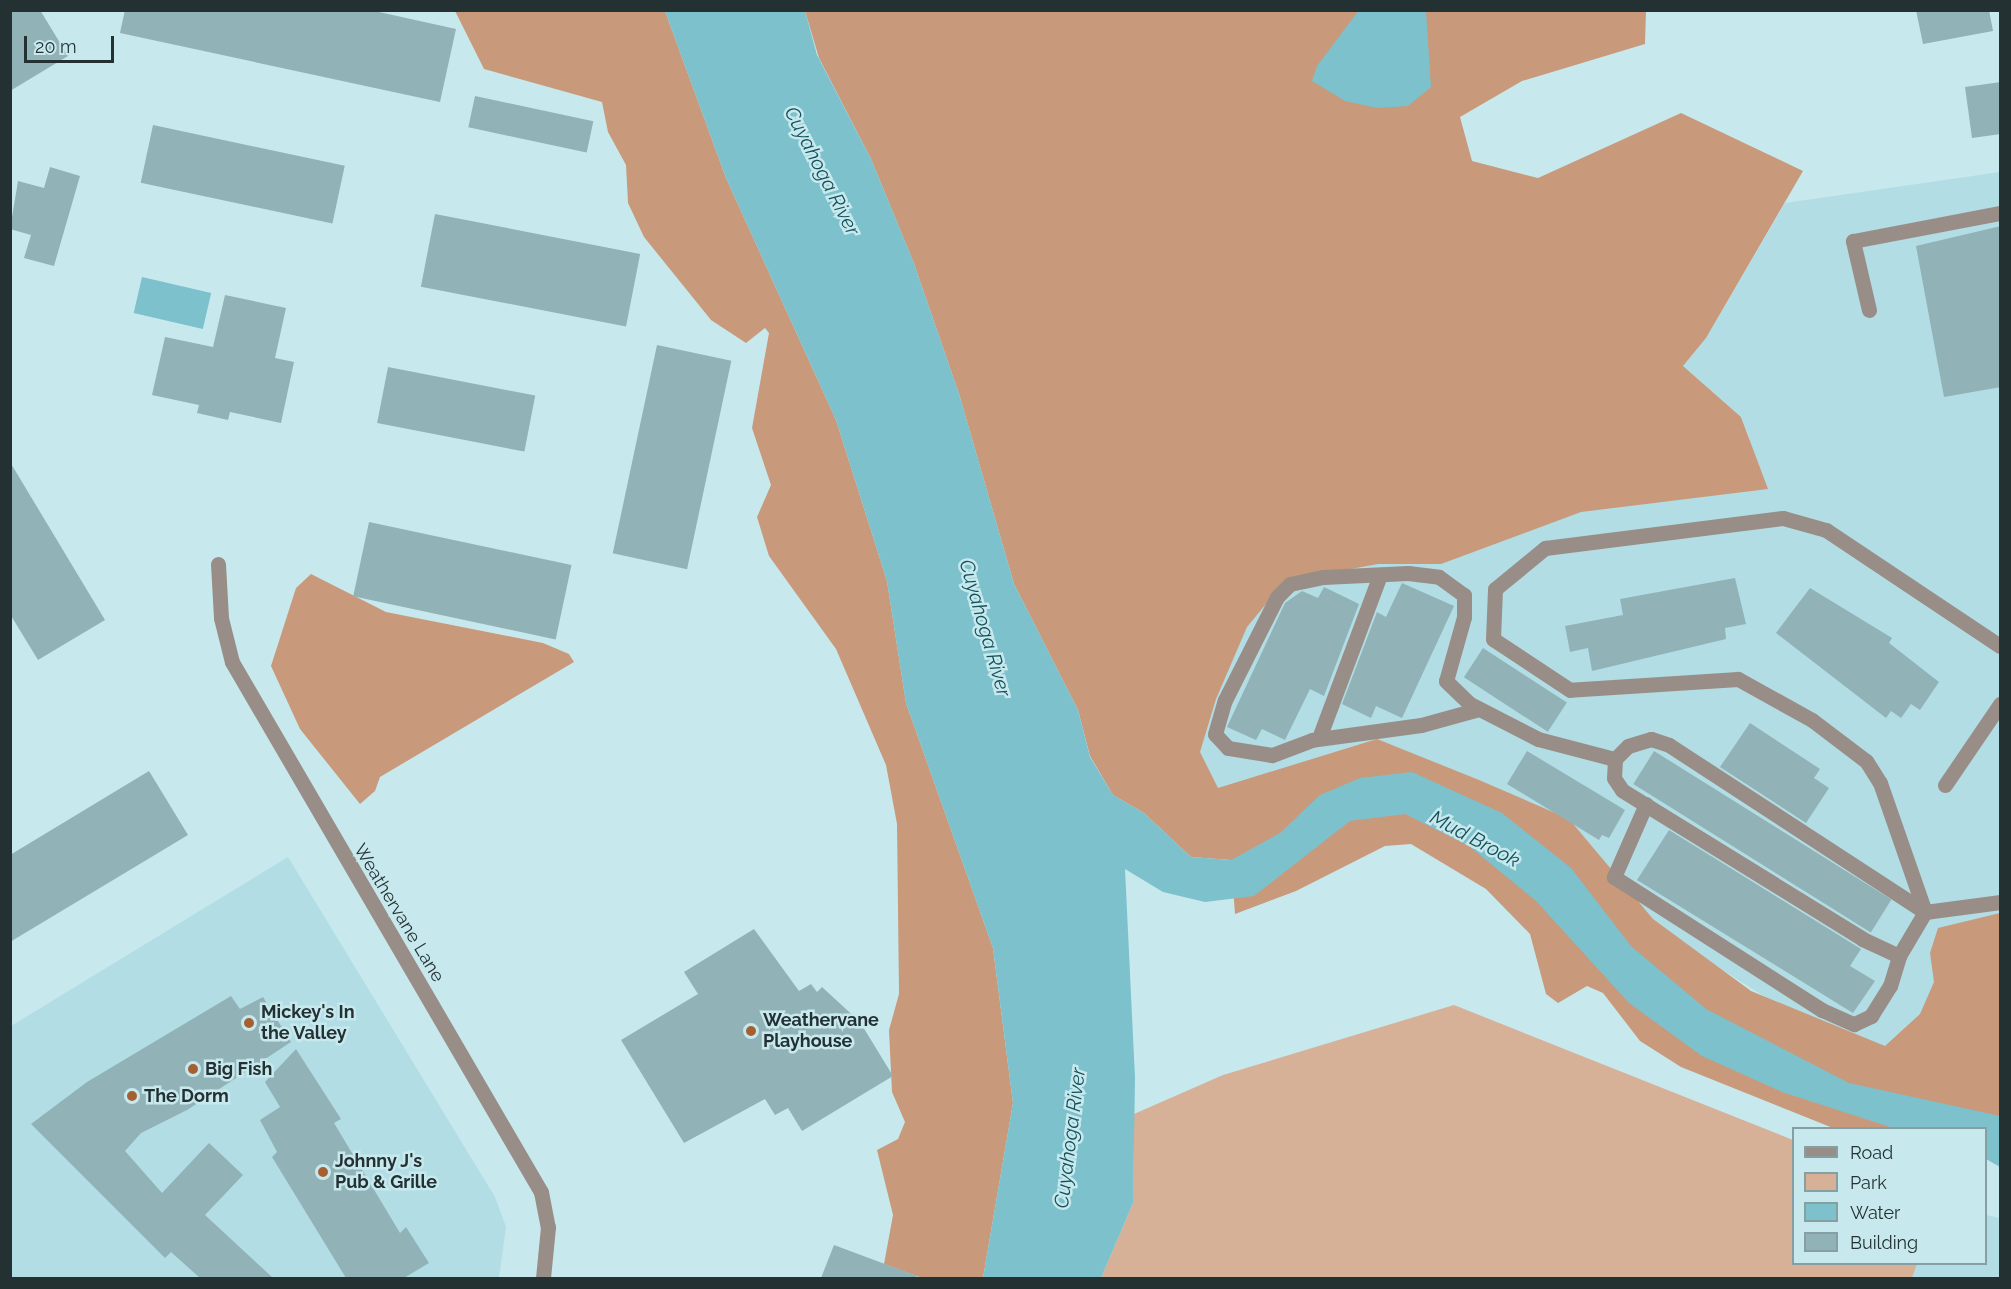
<!DOCTYPE html>
<style>
body{margin:0}
#map{position:relative;width:2011px;height:1289px;overflow:hidden;background:#c7e9ee;font-family:Raleway,sans-serif}
div>[style]{position:absolute}
.built>*{inset:0;background:#b2dde4}
.green>*{inset:0;background:#d7b098}
.forest>*{inset:0;background:#c9997b}
.water>*{inset:0;background:#7cc1cc;transform-origin:0 0}
.building>*{inset:0;background:#91b2b7;transform-origin:0 0}
.minor>*{height:15px;margin:-7.5px;padding:0 7.5px;transform-origin:7.5px;border-radius:7.5px;background:#998e87}
.dots>*{width:16px;height:16px;translate:-50% -50%;box-sizing:border-box;border:3px solid #c7e9ee;border-radius:50%}
span{translate:-50% -50%;white-space:nowrap;text-align:center;line-height:1.15;-webkit-text-stroke:5px #c7e9ee;paint-order:stroke}
.street-label{font-size:18px;color:#243133}
.poi-label{font-size:18px;color:#243133;font-weight:700}
.left{translate:0 -50%;text-align:left}
.water-label{font-size:20px;color:#155159;font-style:italic}
.frame{position:absolute;inset:0;border:12px solid #243133;pointer-events:none}
.legend{position:absolute;left:1792px;top:1127px;width:195px;height:138px;box-sizing:border-box;background:#c7e9ee;border:2px solid #869fa3;margin:0;padding:8px 10px;list-style:none;font-size:18px;color:#243133}
.legend li{display:flex;align-items:center;gap:12px;height:30px}
.legend b{width:30px;border:2px solid #869fa3}
.scale{position:absolute;left:24px;top:36px;width:90px;height:27px;box-sizing:border-box;border:3px solid #243133;border-top:0;padding-left:8px;font-size:18px;line-height:21px;white-space:nowrap;color:#243133;-webkit-text-stroke:4px #c7e9ee;paint-order:stroke}
</style>
<div id="map">
<div class="built">
<div style="clip-path:polygon(2000px 172px,2000px 936px,1894px 1079px,1396px 762px,1231px 791px,1184px 789px,1207px 698px,1307px 477px,1750px 439px,1741px 417px,1683px 366px,1706px 338px,1785px 203px)"></div>
<div style="clip-path:polygon(288px 857px,495px 1197px,506px 1227px,499px 1278px,11px 1278px,11px 1026px)"></div>
<div style="clip-path:polygon(1986px 1215px,2000px 1218px,2000px 1278px,1912px 1278px,1917px 1264px,1986px 1264px)"></div>
</div>
<div class="green">
<div style="clip-path:polygon(1454px 1005px,1793px 1140px,1794px 1264px,1917px 1264px,1912px 1278px,1101px 1278px,1133px 1203px,1134px 1114px,1223px 1075px)"></div>
</div>
<div class="forest">
<div style="clip-path:polygon(455px 11px,665px 11px,726px 178px,836px 420px,887px 581px,906px 703px,993px 948px,1013px 1103px,983px 1278px,922px 1278px,884px 1264px,893px 1215px,877px 1150px,898px 1139px,905px 1122px,892px 1092px,889px 1030px,899px 994px,897px 824px,886px 765px,836px 649px,769px 556px,757px 517px,771px 485px,752px 428px,769px 333px,765px 328px,746px 343px,711px 320px,644px 237px,628px 203px,626px 165px,608px 132px,602px 102px,484px 69px)"></div>
<div style="clip-path:polygon(805px 11px,1646px 11px,1645px 44px,1522px 81px,1460px 117px,1472px 161px,1538px 178px,1681px 113px,1803px 171px,1706px 338px,1683px 366px,1741px 417px,1768px 489px,1581px 512px,1441px 564px,1378px 564px,1285px 581px,1247px 627px,1216px 699px,1200px 752px,1218px 788px,1377px 739px,1479px 780px,1569px 819px,1653px 919px,1751px 991px,1885px 1046px,1920px 1014px,1934px 982px,1930px 953px,1938px 928px,2000px 913px,2000px 1127px,1833px 1128px,1681px 1067px,1640px 1041px,1603px 993px,1587px 986px,1558px 1003px,1546px 994px,1530px 934px,1486px 889px,1411px 844px,1385px 846px,1296px 891px,1235px 914px,1231px 860px,1191px 857px,1144px 813px,1113px 795px,1090px 756px,1078px 710px,1014px 584px,959px 394px,913px 261px,871px 159px,819px 58px)"></div>
<div style="clip-path:polygon(311px 574px,386px 612px,543px 643px,569px 654px,574px 662px,380px 777px,375px 791px,360px 804px,300px 729px,271px 666px,296px 588px)"></div>
</div>
<div class="water">
<div style="clip-path:polygon(1359px 10px,1426px 11px,1431px 87px,1408px 106px,1377px 108px,1345px 101px,1312px 81px,1317px 66px)"></div>
<div style="clip-path:polygon(665px 11px,805px 11px,817px 55px,871px 159px,913px 261px,959px 394px,1014px 584px,1078px 710px,1090px 757px,1113px 795px,1144px 813px,1191px 857px,1231px 860px,1280px 833px,1320px 795px,1360px 778px,1412px 772px,1502px 813px,1571px 868px,1631px 946px,1706px 1009px,1849px 1083px,2000px 1116px,2000px 1167px,1986px 1159px,1986px 1128px,1893px 1128px,1782px 1092px,1702px 1056px,1629px 1003px,1536px 901px,1469px 846px,1405px 814px,1350px 821px,1254px 896px,1205px 902px,1163px 892px,1125px 869px,1135px 1078px,1133px 1203px,1101px 1278px,983px 1278px,1013px 1103px,993px 948px,906px 703px,887px 581px,836px 420px,726px 178px)"></div>
<div style="left:142px;top:277px;width:71px;height:37px;rotate:13deg"></div>
</div>
<div class="building">
<div style="clip-path:polygon(10px 10px,40px 10px,68px 56px,10px 91px)"></div>
<div style="clip-path:polygon(125px 10px,370px 10px,456px 29px,440px 102px,120px 33px)"></div>
<div style="clip-path:polygon(1916px 10px,1989px 10px,1993px 31px,1923px 44px)"></div>
<div style="clip-path:polygon(2001px 82px,2001px 134px,1972px 138px,1965px 87px)"></div>
<div style="left:475px;top:96px;width:121px;height:32px;rotate:12deg"></div>
<div style="left:153px;top:125px;width:196px;height:59px;rotate:12deg"></div>
<div style="clip-path:polygon(50px 167px,80px 176px,54px 266px,24px 258px,31px 235px,10px 229px,18px 181px,44px 188px)"></div>
<div style="left:435px;top:214px;width:209px;height:74px;rotate:11deg"></div>
<div style="clip-path:polygon(2001px 226px,2001px 387px,1944px 397px,1916px 246px)"></div>
<div style="clip-path:polygon(225px 295px,286px 308px,275px 358px,294px 362px,281px 423px,230px 412px,228px 420px,197px 413px,199px 405px,152px 395px,165px 337px,213px 347px)"></div>
<div style="left:657px;top:345px;width:76px;height:213px;rotate:12deg"></div>
<div style="left:388px;top:367px;width:150px;height:57px;rotate:11deg"></div>
<div style="clip-path:polygon(10px 462px,105px 620px,38px 660px,10px 614px)"></div>
<div style="left:369px;top:522px;width:207px;height:76px;rotate:12deg"></div>
<div style="clip-path:polygon(1735px 578px,1746px 624px,1725px 628px,1726px 639px,1592px 671px,1588px 648px,1570px 652px,1565px 626px,1623px 615px,1620px 599px)"></div>
<div style="clip-path:polygon(1402px 583px,1454px 606px,1402px 718px,1376px 706px,1371px 718px,1342px 704px,1377px 612px,1386px 617px)"></div>
<div style="clip-path:polygon(1324px 587px,1359px 604px,1324px 696px,1310px 689px,1285px 740px,1262px 729px,1256px 740px,1227px 727px,1285px 603px,1302px 591px,1318px 598px)"></div>
<div style="clip-path:polygon(1810px 588px,1892px 638px,1889px 643px,1939px 682px,1920px 710px,1911px 704px,1901px 718px,1891px 711px,1886px 718px,1776px 633px)"></div>
<div style="left:1483px;top:648px;width:100px;height:35px;rotate:33deg"></div>
<div style="clip-path:polygon(1750px 723px,1820px 769px,1814px 778px,1829px 788px,1806px 823px,1720px 767px)"></div>
<div style="clip-path:polygon(1527px 751px,1625px 810px,1609px 838px,1602px 835px,1599px 840px,1507px 784px)"></div>
<div style="left:1654px;top:751px;width:280px;height:39px;rotate:32deg"></div>
<div style="clip-path:polygon(149px 771px,188px 835px,10px 942px,10px 855px)"></div>
<div style="clip-path:polygon(1669px 830px,1861px 949px,1850px 966px,1875px 981px,1853px 1013px,1637px 880px)"></div>
<div style="clip-path:polygon(754px 929px,799px 991px,811px 984px,817px 992px,822px 987px,860px 1022px,893px 1076px,802px 1131px,788px 1108px,775px 1115px,765px 1099px,684px 1143px,621px 1040px,698px 994px,684px 972px)"></div>
<div style="clip-path:polygon(231px 996px,240px 1009px,263px 997px,291px 1042px,187px 1110px,141px 1133px,125px 1151px,162px 1193px,209px 1143px,243px 1175px,205px 1215px,273px 1278px,200px 1278px,171px 1252px,165px 1258px,31px 1124px,87px 1082px)"></div>
<div style="clip-path:polygon(296px 1049px,341px 1119px,334px 1123px,400px 1233px,406px 1227px,429px 1263px,404px 1278px,346px 1278px,272px 1157px,277px 1152px,260px 1120px,280px 1107px,265px 1082px)"></div>
<div style="clip-path:polygon(834px 1245px,917px 1276px,916px 1278px,821px 1278px)"></div>
</div>
<div class="minor">
<div style="left:1869px;top:310px;width:71px;rotate:-103.1deg"></div>
<div style="left:1853px;top:241px;width:150px;rotate:-10.8deg"></div>
<div style="left:218px;top:564px;width:54px;rotate:86.8deg"></div>
<div style="left:221px;top:618px;width:45px;rotate:76deg"></div>
<div style="left:232px;top:662px;width:613px;rotate:59.76deg"></div>
<div style="left:541px;top:1192px;width:36px;rotate:79deg"></div>
<div style="left:548px;top:1227px;width:51px;rotate:95.6deg"></div>
<div style="left:1479px;top:709px;width:60px;rotate:164.6deg"></div>
<div style="left:1421px;top:725px;width:110px;rotate:172.2deg"></div>
<div style="left:1312px;top:740px;width:43px;rotate:159.4deg"></div>
<div style="left:1272px;top:755px;width:45px;rotate:-171deg"></div>
<div style="left:1228px;top:748px;width:19px;rotate:-133deg"></div>
<div style="left:1215px;top:734px;width:35px;rotate:-74deg"></div>
<div style="left:1225px;top:700px;width:115px;rotate:-63.2deg"></div>
<div style="left:1277px;top:597px;width:18px;rotate:-45deg"></div>
<div style="left:1290px;top:584px;width:34px;rotate:-12deg"></div>
<div style="left:1323px;top:577px;width:85px;rotate:-2.7deg"></div>
<div style="left:1408px;top:573px;width:31px;rotate:7deg"></div>
<div style="left:1439px;top:577px;width:31px;rotate:36deg"></div>
<div style="left:1464px;top:595px;width:22px;rotate:90deg"></div>
<div style="left:1464px;top:617px;width:66px;rotate:105.7deg"></div>
<div style="left:1446px;top:681px;width:33px;rotate:44deg"></div>
<div style="left:1470px;top:704px;width:76px;rotate:27.2deg"></div>
<div style="left:1538px;top:739px;width:80px;rotate:14.6deg"></div>
<div style="left:1319px;top:738px;width:174px;rotate:-69.5deg"></div>
<div style="left:1945px;top:785px;width:98px;rotate:-55.8deg"></div>
<div style="left:1646px;top:804px;width:80px;rotate:113.7deg"></div>
<div style="left:1614px;top:877px;width:247px;rotate:32.6deg"></div>
<div style="left:1822px;top:1010px;width:35px;rotate:24deg"></div>
<div style="left:1854px;top:1024px;width:19px;rotate:-25deg"></div>
<div style="left:1871px;top:1016px;width:36px;rotate:-58deg"></div>
<div style="left:1890px;top:986px;width:31px;rotate:-73deg"></div>
<div style="left:1925px;top:912px;width:137px;rotate:-109.2deg"></div>
<div style="left:1880px;top:783px;width:26px;rotate:-122deg"></div>
<div style="left:1866px;top:761px;width:68px;rotate:-142.8deg"></div>
<div style="left:1812px;top:720px;width:85px;rotate:-151deg"></div>
<div style="left:1738px;top:679px;width:168px;rotate:176.3deg"></div>
<div style="left:1570px;top:690px;width:92px;rotate:-146.5deg"></div>
<div style="left:1493px;top:639px;width:50px;rotate:-87.7deg"></div>
<div style="left:1495px;top:589px;width:65px;rotate:-39.4deg"></div>
<div style="left:1545px;top:548px;width:240px;rotate:-7.2deg"></div>
<div style="left:1783px;top:518px;width:45px;rotate:15.6deg"></div>
<div style="left:1826px;top:530px;width:209px;rotate:33.7deg"></div>
<div style="left:1925px;top:912px;width:51px;rotate:120.6deg"></div>
<div style="left:1899px;top:956px;width:40px;rotate:-155deg"></div>
<div style="left:1863px;top:939px;width:283px;rotate:-148.3deg"></div>
<div style="left:1622px;top:790px;width:14px;rotate:-124deg"></div>
<div style="left:1614px;top:778px;width:19px;rotate:-87deg"></div>
<div style="left:1615px;top:759px;width:18px;rotate:-45deg"></div>
<div style="left:1628px;top:746px;width:24px;rotate:-17deg"></div>
<div style="left:1651px;top:739px;width:19px;rotate:18deg"></div>
<div style="left:1669px;top:745px;width:306px;rotate:33.1deg"></div>
<div style="left:1925px;top:912px;width:76px;rotate:-7.6deg"></div>
</div>
<div class="dots">
<div style="left:249px;top:1023px;background:#a46031"></div>
<div style="left:751px;top:1031px;background:#a46031"></div>
<div style="left:193px;top:1069px;background:#a46031"></div>
<div style="left:132px;top:1096px;background:#a46031"></div>
<div style="left:323px;top:1172px;background:#a46031"></div>
</div>
<div class="street-label">
<span style="left:399px;top:913px;rotate:59deg">Weathervane Lane</span>
</div>
<div class="poi-label">
<span class="left" style="left:261px;top:1023px">Mickey's In<br>the Valley</span>
<span class="left" style="left:763px;top:1031px">Weathervane<br>Playhouse</span>
<span class="left" style="left:205px;top:1069px">Big Fish</span>
<span class="left" style="left:144px;top:1096px">The Dorm</span>
<span class="left" style="left:335px;top:1172px">Johnny J's<br>Pub &amp; Grille</span>
</div>
<div class="water-label">
<span style="left:822px;top:171px;rotate:63deg">Cuyahoga River</span>
<span style="left:985px;top:628px;rotate:74deg">Cuyahoga River</span>
<span style="left:1475px;top:839px;rotate:28deg">Mud Brook</span>
<span style="left:1070px;top:1138px;rotate:-83deg">Cuyahoga River</span>
</div>
<div class="frame"></div>
<ul class="legend">
<li><b style="height:8px;background:#998e87"></b>Road</li>
<li><b style="height:16px;background:#d7b098"></b>Park</li>
<li><b style="height:16px;background:#7cc1cc"></b>Water</li>
<li><b style="height:16px;background:#91b2b7"></b>Building</li>
</ul>
<div class="scale">20 m</div>
</div>
